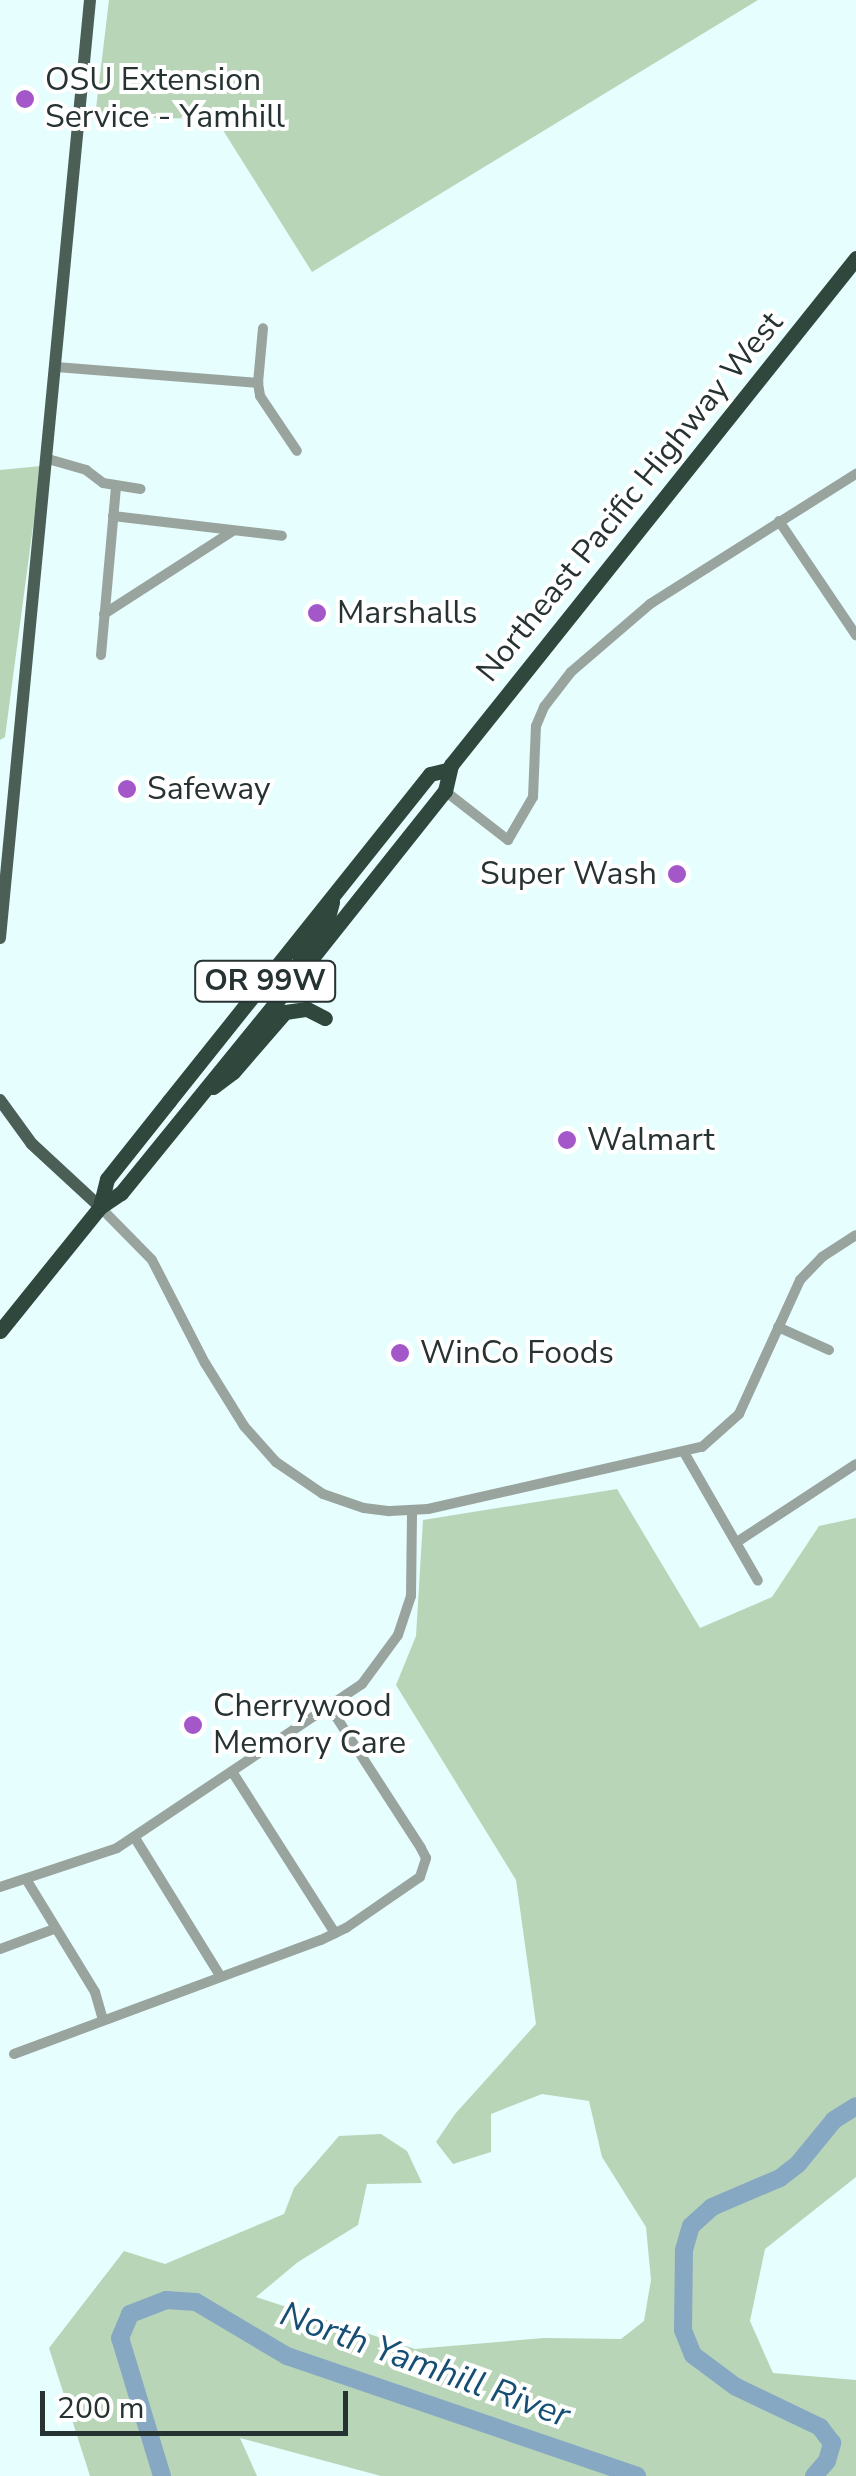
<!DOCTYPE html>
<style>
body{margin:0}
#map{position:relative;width:856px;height:2476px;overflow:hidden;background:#e6fefd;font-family:"Nunito Sans",sans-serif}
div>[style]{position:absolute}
.green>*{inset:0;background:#b8d5b8}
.river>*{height:18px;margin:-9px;padding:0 9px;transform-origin:9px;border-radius:9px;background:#86a8c3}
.minor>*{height:10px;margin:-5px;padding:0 5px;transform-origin:5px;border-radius:5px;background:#99a49f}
.major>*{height:12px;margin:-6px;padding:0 6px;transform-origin:6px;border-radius:6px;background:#4b5f57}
.highway>*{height:15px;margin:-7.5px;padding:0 7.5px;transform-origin:7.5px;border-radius:7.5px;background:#30473e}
.dots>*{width:28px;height:28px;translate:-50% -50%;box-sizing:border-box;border:5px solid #fff;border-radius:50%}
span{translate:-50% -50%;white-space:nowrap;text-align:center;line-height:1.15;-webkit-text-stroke:8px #fff;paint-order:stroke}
.shield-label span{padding:2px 8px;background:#fff;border:2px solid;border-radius:8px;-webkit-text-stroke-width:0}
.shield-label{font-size:30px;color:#273332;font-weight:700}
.poi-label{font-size:32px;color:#273332}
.left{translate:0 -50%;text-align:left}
.right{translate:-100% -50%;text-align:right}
.street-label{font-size:32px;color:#273332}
.water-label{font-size:35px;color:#164f73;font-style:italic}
.scale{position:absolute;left:40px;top:2391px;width:308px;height:45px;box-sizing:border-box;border:5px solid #273332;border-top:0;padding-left:12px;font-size:30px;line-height:35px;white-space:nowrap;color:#273332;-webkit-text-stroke:8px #fff;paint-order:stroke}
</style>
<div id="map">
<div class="green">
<div style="clip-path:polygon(109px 0,758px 0,312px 272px,216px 119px,95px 117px)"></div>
<div style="clip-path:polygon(41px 466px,5px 737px,0 740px,0 470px)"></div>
<div style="clip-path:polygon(617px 1489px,700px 1628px,772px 1597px,819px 1526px,856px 1518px,856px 2177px,765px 2249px,750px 2321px,773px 2373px,856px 2380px,856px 2476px,381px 2476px,240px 2438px,257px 2476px,90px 2476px,49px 2348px,124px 2251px,165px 2264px,284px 2214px,294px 2188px,339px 2136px,381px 2134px,407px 2151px,422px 2183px,367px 2184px,358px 2225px,298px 2262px,256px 2297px,415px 2349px,544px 2338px,621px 2339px,644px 2321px,651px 2280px,646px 2227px,602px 2157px,589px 2101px,542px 2094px,491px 2114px,491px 2152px,453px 2164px,436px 2142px,455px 2114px,536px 2024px,516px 1880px,396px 1685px,416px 1636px,423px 1520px)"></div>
</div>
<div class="river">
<div style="left:162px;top:2476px;width:144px;rotate:-106.9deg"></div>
<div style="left:120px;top:2338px;width:26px;rotate:-67deg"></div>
<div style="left:130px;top:2314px;width:39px;rotate:-21deg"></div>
<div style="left:166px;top:2300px;width:30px;rotate:4deg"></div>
<div style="left:196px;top:2302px;width:106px;rotate:30.7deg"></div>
<div style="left:287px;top:2356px;width:370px;rotate:18.9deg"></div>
<div style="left:814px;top:2476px;width:20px;rotate:-49deg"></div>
<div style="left:827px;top:2461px;width:19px;rotate:-74deg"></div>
<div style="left:832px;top:2443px;width:20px;rotate:-127deg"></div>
<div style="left:820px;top:2427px;width:93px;rotate:-154.5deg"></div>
<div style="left:736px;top:2387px;width:54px;rotate:-143.3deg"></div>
<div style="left:693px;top:2355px;width:27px;rotate:-112deg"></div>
<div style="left:683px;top:2330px;width:80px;rotate:-89.3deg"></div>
<div style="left:684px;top:2250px;width:25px;rotate:-74deg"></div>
<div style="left:691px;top:2226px;width:28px;rotate:-42deg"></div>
<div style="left:712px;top:2207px;width:74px;rotate:-23.1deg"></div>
<div style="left:780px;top:2178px;width:23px;rotate:-38deg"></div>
<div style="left:798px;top:2164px;width:57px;rotate:-50.7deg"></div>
<div style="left:834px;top:2120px;width:26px;rotate:-32deg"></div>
</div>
<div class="minor">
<div style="left:56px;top:367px;width:203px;rotate:4.5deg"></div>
<div style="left:258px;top:383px;width:55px;rotate:-84.8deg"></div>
<div style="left:258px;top:383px;width:13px;rotate:81deg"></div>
<div style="left:260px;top:396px;width:66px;rotate:56.1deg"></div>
<div style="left:48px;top:459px;width:40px;rotate:16deg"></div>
<div style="left:86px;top:470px;width:21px;rotate:37deg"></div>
<div style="left:103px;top:483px;width:38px;rotate:9deg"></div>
<div style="left:113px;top:516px;width:170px;rotate:6.7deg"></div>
<div style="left:779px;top:521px;width:138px;rotate:56deg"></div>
<div style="left:104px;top:614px;width:153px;rotate:-32.8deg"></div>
<div style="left:101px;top:655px;width:169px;rotate:-84.9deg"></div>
<div style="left:445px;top:791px;width:80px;rotate:37.9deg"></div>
<div style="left:508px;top:840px;width:50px;rotate:-59.8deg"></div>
<div style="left:533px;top:797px;width:71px;rotate:-87.6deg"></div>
<div style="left:536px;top:726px;width:21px;rotate:-67deg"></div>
<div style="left:544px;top:707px;width:44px;rotate:-52.4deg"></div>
<div style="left:571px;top:672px;width:104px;rotate:-40.7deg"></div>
<div style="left:650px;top:604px;width:244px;rotate:-32.3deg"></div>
<div style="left:100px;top:1207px;width:74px;rotate:45.5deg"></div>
<div style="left:152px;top:1260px;width:116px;rotate:62.8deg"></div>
<div style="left:205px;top:1363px;width:74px;rotate:58.2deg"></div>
<div style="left:244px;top:1426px;width:48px;rotate:48.4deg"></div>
<div style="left:276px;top:1462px;width:57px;rotate:34.2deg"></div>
<div style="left:323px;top:1494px;width:43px;rotate:18.9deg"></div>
<div style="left:364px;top:1508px;width:26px;rotate:7deg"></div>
<div style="left:390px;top:1511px;width:38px;rotate:-3deg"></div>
<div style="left:428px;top:1509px;width:281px;rotate:-12.8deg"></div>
<div style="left:702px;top:1447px;width:50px;rotate:-41.7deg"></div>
<div style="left:739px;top:1414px;width:147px;rotate:-65.5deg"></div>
<div style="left:800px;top:1280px;width:32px;rotate:-46deg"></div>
<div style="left:822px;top:1257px;width:40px;rotate:-32.9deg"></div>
<div style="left:778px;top:1327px;width:56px;rotate:24.3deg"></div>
<div style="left:685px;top:1454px;width:146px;rotate:60.1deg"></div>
<div style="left:737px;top:1542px;width:142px;rotate:-33.2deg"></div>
<div style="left:233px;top:1773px;width:190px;rotate:57.5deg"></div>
<div style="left:135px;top:1838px;width:163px;rotate:58.3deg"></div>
<div style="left:26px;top:1879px;width:132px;rotate:58.6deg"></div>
<div style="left:95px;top:1992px;width:29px;rotate:74deg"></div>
<div style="left:0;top:1887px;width:123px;rotate:-18.4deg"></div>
<div style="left:117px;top:1848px;width:295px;rotate:-33.8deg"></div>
<div style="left:362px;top:1684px;width:61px;rotate:-53.7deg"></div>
<div style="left:398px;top:1635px;width:41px;rotate:-71.6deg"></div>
<div style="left:411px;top:1596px;width:85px;rotate:-89.3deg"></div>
<div style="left:0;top:1949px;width:58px;rotate:-20.3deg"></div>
<div style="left:14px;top:2054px;width:327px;rotate:-20.4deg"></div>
<div style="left:321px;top:1940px;width:28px;rotate:-26deg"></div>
<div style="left:346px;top:1928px;width:90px;rotate:-34.6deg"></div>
<div style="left:420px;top:1877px;width:20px;rotate:-72deg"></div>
<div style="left:426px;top:1858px;width:11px;rotate:-117deg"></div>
<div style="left:421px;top:1848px;width:166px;rotate:-122.9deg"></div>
</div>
<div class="major">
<div style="left:0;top:938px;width:942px;rotate:-84.52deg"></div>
<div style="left:0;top:1100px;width:54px;rotate:54deg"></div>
<div style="left:32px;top:1144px;width:93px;rotate:42.8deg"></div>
</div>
<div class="highway">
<div style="left:300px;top:973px;width:20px;rotate:-90deg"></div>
<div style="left:300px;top:953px;width:42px;rotate:-49.8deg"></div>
<div style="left:327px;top:921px;width:20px;rotate:-75deg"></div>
<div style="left:213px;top:1087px;width:25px;rotate:-37deg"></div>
<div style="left:233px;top:1072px;width:79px;rotate:-49.1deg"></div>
<div style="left:285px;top:1012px;width:22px;rotate:-8deg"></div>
<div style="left:307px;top:1009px;width:20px;rotate:27deg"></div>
<div style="left:100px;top:1207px;width:29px;rotate:-76deg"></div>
<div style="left:107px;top:1179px;width:100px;rotate:-51.5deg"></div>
<div style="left:169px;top:1101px;width:418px;rotate:-51.4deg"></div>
<div style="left:430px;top:774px;width:17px;rotate:-13deg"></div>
<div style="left:0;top:1331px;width:159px;rotate:-51.1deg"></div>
<div style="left:100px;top:1207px;width:25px;rotate:-34deg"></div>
<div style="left:121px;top:1193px;width:284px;rotate:-50.9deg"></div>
<div style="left:300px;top:973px;width:233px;rotate:-51.5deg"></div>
<div style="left:445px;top:791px;width:27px;rotate:-77deg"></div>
<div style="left:451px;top:765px;width:649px;rotate:-51.38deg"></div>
</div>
<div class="dots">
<div style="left:25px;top:99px;background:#a457c8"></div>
<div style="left:317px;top:613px;background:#a457c8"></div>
<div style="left:127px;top:789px;background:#a457c8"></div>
<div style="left:677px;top:874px;background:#a457c8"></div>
<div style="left:567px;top:1140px;background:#a457c8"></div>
<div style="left:400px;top:1353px;background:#a457c8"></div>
<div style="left:193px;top:1725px;background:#a457c8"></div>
</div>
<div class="shield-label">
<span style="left:265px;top:981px">OR 99W</span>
</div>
<div class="poi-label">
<span class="left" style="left:45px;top:99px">OSU Extension<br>Service - Yamhill</span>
<span class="left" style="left:337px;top:613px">Marshalls</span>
<span class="left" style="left:147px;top:789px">Safeway</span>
<span class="right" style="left:657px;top:874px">Super Wash</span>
<span class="left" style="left:587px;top:1140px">Walmart</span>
<span class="left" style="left:420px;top:1353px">WinCo Foods</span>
<span class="left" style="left:213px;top:1725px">Cherrywood<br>Memory Care</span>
</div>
<div class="street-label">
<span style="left:630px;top:497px;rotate:-51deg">Northeast Pacific Highway West</span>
</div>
<div class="water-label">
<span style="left:425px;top:2365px;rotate:20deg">North Yamhill River</span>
</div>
<div class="scale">200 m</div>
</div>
